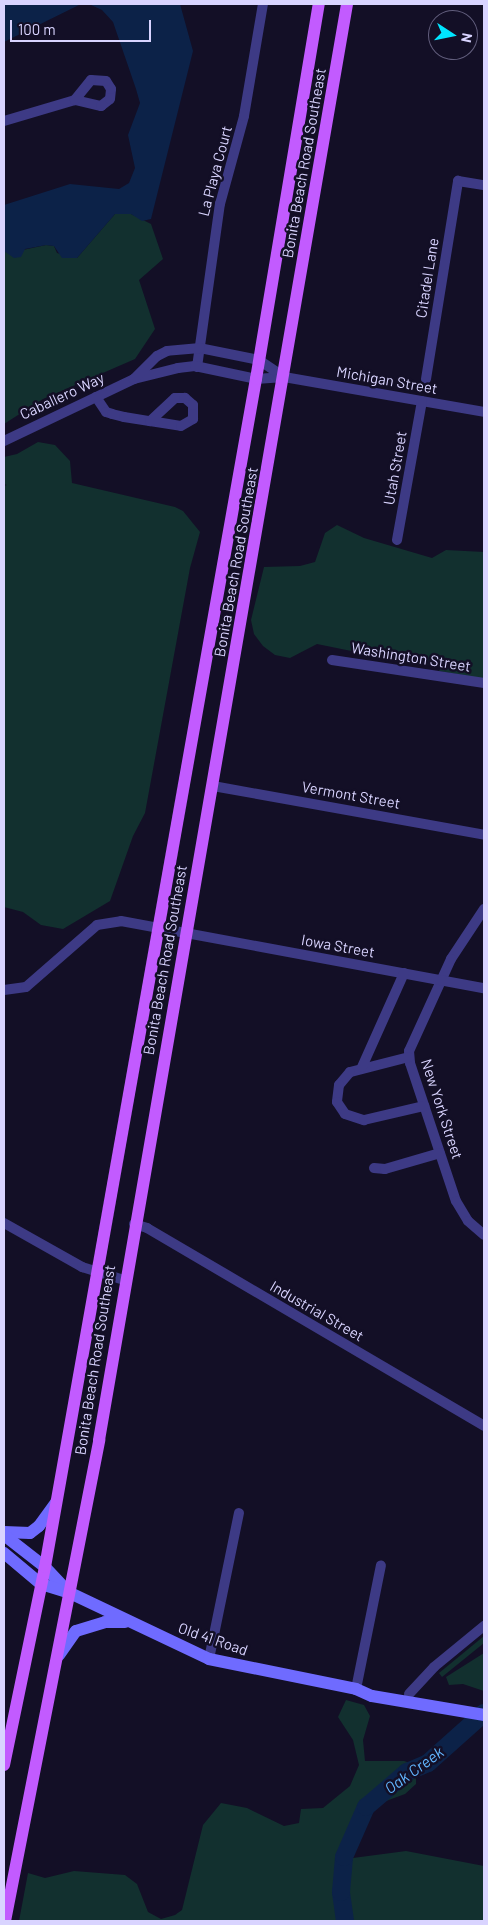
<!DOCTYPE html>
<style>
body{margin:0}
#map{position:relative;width:488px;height:1925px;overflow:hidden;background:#130f26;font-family:Barlow,sans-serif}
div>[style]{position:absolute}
.green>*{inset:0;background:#12302f}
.water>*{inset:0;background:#0c2248}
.river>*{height:18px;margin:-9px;padding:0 9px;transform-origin:9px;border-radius:9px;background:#0c2248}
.street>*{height:10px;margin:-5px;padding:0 5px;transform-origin:5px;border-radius:5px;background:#3d3a85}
.secondary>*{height:12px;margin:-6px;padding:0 6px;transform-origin:6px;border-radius:6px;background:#6f6bff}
.primary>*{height:12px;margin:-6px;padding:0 6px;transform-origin:6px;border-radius:6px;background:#c25bff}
span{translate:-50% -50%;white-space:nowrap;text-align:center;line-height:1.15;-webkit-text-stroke:5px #130f26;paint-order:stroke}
.street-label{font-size:15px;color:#d9d4ff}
.water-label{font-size:16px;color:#62b6ff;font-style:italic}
.frame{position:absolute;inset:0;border:5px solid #d9d4ff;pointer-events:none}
.north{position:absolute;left:428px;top:10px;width:50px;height:50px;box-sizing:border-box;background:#130f26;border:1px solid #625e7d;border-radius:50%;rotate:101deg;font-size:14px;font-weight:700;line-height:20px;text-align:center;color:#d9d4ff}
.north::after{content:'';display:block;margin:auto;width:18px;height:22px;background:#00e5ff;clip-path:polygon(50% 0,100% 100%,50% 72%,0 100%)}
.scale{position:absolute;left:10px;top:20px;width:141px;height:22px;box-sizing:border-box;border:2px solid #d9d4ff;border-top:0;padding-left:6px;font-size:15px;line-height:18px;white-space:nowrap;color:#d9d4ff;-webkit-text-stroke:4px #130f26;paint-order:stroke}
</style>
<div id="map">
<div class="green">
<div style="clip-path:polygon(115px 214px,131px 214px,151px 224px,163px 259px,139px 280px,155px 329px,135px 359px,43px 399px,4px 424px,4px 251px,9px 253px,46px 245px,54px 246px,57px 253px,77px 258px)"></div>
<div style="clip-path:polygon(38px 442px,55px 445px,70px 461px,72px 483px,175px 507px,183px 511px,200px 532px,190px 568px,145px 813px,133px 836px,110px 901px,63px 929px,41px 925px,23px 912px,4px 907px,4px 486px,7px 485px,4px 484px,4px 457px,17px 454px)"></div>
<div style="clip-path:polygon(337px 525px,364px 538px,432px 558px,446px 550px,484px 552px,484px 679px,439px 671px,445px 659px,425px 666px,317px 644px,290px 658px,275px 655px,263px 646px,254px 634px,251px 620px,264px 567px,300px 566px,315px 562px,325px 533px)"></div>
<div style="clip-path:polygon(484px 1636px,484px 1643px,442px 1677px,439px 1673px)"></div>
<div style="clip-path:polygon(484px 1653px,484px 1691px,463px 1684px,449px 1685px,446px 1677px)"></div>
<div style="clip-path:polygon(346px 1700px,364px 1705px,370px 1716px,363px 1740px,365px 1761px,404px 1761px,416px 1765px,416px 1784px,405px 1794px,370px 1807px,358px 1819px,350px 1843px,353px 1858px,406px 1851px,484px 1866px,484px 1921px,19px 1921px,28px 1873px,45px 1878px,74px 1871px,125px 1875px,137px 1884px,148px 1912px,161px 1919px,175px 1915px,182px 1910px,203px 1825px,221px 1803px,247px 1808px,284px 1826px,299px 1823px,301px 1809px,323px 1808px,350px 1786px,359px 1765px,353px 1740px,338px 1717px)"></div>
</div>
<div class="water">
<div style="clip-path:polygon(4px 4px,180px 4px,193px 51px,151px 219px,142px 221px,131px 214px,115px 214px,77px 258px,62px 258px,54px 246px,46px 245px,25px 249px,21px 257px,14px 258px,4px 251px,4px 205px,70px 184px,119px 189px,129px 183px,135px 168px,128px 135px,140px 103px,136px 89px,113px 22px,102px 10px,91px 5px,79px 5px,4px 42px)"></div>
</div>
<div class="river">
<div style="left:345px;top:1921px;width:29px;rotate:-98deg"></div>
<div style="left:341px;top:1892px;width:35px;rotate:-85deg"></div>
<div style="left:344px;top:1857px;width:55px;rotate:-66.3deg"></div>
<div style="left:366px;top:1807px;width:54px;rotate:-40.5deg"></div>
<div style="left:407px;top:1772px;width:23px;rotate:-23deg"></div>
<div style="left:428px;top:1763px;width:75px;rotate:-41.8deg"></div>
</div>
<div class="street">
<div style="left:4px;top:121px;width:74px;rotate:-16.5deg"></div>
<div style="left:75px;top:100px;width:27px;rotate:13deg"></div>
<div style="left:101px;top:106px;width:11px;rotate:-38deg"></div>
<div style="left:110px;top:99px;width:10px;rotate:-84deg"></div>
<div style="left:111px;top:89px;width:9px;rotate:-122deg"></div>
<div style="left:106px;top:81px;width:15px;rotate:-176deg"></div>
<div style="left:91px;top:80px;width:26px;rotate:129deg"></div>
<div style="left:197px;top:367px;width:165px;rotate:-82deg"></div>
<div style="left:220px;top:204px;width:91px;rotate:-74.7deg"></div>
<div style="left:244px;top:116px;width:114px;rotate:-80.4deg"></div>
<div style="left:284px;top:377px;width:203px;rotate:9.9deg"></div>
<div style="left:426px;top:379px;width:201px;rotate:-80.8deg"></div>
<div style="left:458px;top:181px;width:26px;rotate:9deg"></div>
<div style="left:96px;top:397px;width:18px;rotate:56deg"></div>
<div style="left:106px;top:412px;width:6px;rotate:18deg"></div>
<div style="left:112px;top:414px;width:12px;rotate:14deg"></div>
<div style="left:124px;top:417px;width:26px;rotate:9deg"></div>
<div style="left:150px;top:421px;width:31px;rotate:9deg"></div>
<div style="left:181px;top:426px;width:14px;rotate:-30deg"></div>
<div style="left:193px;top:419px;width:14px;rotate:-90deg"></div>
<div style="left:193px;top:405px;width:11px;rotate:-139deg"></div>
<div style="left:185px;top:398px;width:10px;rotate:180deg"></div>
<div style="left:175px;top:398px;width:34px;rotate:137deg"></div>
<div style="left:4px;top:441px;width:144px;rotate:-25.5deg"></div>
<div style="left:134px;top:379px;width:45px;rotate:-14deg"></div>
<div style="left:178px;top:368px;width:17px;rotate:-7deg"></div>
<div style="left:195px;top:366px;width:62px;rotate:12deg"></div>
<div style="left:256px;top:379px;width:28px;rotate:-4deg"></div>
<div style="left:284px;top:377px;width:30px;rotate:-146deg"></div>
<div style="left:259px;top:360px;width:60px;rotate:-168.5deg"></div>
<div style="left:200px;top:348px;width:33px;rotate:175deg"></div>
<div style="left:167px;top:351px;width:11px;rotate:153deg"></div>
<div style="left:157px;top:356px;width:33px;rotate:135deg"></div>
<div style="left:397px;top:540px;width:141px;rotate:-79.8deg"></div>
<div style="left:332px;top:660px;width:154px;rotate:8.6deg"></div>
<div style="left:213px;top:786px;width:275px;rotate:10.2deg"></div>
<div style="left:484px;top:909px;width:60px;rotate:123.4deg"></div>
<div style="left:451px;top:959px;width:101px;rotate:114.5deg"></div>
<div style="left:409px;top:1051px;width:12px;rotate:85deg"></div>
<div style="left:410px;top:1063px;width:145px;rotate:71.6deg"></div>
<div style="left:456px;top:1201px;width:23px;rotate:59deg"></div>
<div style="left:468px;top:1221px;width:21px;rotate:41deg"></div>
<div style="left:4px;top:990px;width:22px;rotate:-8deg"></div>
<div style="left:26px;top:987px;width:94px;rotate:-41.1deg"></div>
<div style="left:97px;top:925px;width:24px;rotate:-9deg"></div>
<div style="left:121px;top:921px;width:369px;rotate:10.5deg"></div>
<div style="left:409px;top:1057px;width:61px;rotate:165.7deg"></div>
<div style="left:350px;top:1072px;width:17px;rotate:130deg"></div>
<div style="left:339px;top:1085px;width:17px;rotate:97deg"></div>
<div style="left:337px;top:1102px;width:14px;rotate:56deg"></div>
<div style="left:345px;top:1114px;width:20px;rotate:18deg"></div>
<div style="left:364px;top:1120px;width:62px;rotate:-13.1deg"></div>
<div style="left:362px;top:1067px;width:103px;rotate:-65.9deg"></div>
<div style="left:374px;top:1168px;width:11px;rotate:5deg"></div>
<div style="left:385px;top:1169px;width:57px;rotate:-16.2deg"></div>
<div style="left:4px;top:1223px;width:90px;rotate:29.4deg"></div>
<div style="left:82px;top:1267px;width:44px;rotate:17.2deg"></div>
<div style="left:134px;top:1224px;width:14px;rotate:17deg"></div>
<div style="left:147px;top:1228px;width:391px;rotate:30.4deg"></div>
<div style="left:209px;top:1659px;width:149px;rotate:-78.4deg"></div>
<div style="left:356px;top:1689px;width:126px;rotate:-78.6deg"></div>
<div style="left:409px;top:1694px;width:37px;rotate:-47deg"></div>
<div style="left:434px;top:1667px;width:65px;rotate:-39.4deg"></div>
</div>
<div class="secondary">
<div style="left:4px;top:1532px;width:26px;rotate:2deg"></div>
<div style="left:30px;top:1533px;width:11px;rotate:-38deg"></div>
<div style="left:39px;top:1526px;width:29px;rotate:-54deg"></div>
<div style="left:4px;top:1535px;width:52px;rotate:38deg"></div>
<div style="left:45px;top:1567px;width:34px;rotate:47deg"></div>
<div style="left:4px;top:1553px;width:48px;rotate:40deg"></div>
<div style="left:41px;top:1584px;width:28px;rotate:17deg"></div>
<div style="left:68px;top:1592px;width:156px;rotate:25.4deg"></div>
<div style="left:209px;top:1659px;width:150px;rotate:11.5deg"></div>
<div style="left:356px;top:1689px;width:17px;rotate:24deg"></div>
<div style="left:372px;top:1696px;width:114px;rotate:9.6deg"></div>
<div style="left:59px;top:1655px;width:29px;rotate:-55deg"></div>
<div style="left:76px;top:1631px;width:30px;rotate:-17deg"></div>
<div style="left:105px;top:1622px;width:20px"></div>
</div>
<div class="primary">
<div style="left:4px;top:1765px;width:202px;rotate:-78.3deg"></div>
<div style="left:45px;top:1567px;width:1207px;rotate:-79.93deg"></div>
<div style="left:256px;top:379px;width:380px;rotate:-80.5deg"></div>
<div style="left:5px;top:1921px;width:490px;rotate:-78.9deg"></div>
<div style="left:99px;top:1440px;width:1457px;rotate:-80.2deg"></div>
</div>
<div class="street-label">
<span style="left:304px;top:163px;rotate:-80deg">Bonita Beach Road Southeast</span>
<span style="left:215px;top:171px;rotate:-75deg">La Playa Court</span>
<span style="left:427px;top:278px;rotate:-81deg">Citadel Lane</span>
<span style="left:387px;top:380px;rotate:10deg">Michigan Street</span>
<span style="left:62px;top:396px;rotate:-25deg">Caballero Way</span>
<span style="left:395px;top:468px;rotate:-80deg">Utah Street</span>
<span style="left:236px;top:562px;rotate:-80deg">Bonita Beach Road Southeast</span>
<span style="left:411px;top:657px;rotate:9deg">Washington Street</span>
<span style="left:351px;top:795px;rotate:10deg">Vermont Street</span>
<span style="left:338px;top:946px;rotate:10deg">Iowa Street</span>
<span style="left:165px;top:960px;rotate:-80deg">Bonita Beach Road Southeast</span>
<span style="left:442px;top:1109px;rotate:72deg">New York Street</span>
<span style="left:317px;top:1311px;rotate:30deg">Industrial Street</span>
<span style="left:95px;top:1360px;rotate:-81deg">Bonita Beach Road Southeast</span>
<span style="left:213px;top:1639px;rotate:19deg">Old 41 Road</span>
</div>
<div class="water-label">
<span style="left:414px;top:1770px;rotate:-36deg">Oak Creek</span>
</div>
<div class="frame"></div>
<div class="north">N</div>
<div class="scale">100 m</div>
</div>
